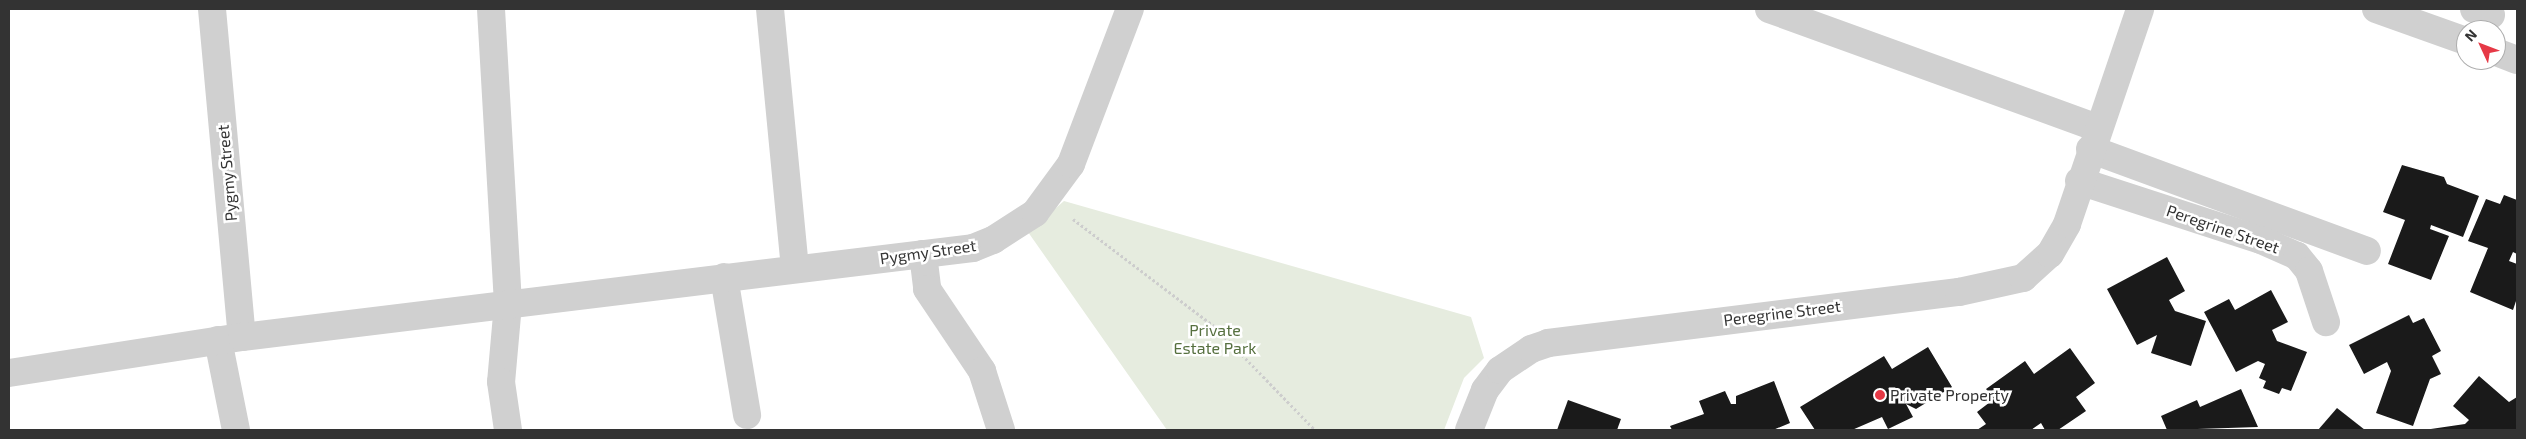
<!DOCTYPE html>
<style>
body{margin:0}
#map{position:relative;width:2526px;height:439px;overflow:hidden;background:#fff;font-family:"Exo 2",sans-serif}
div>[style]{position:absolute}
.green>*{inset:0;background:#e6ecdf}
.building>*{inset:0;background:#1a1a1a}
.path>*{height:3px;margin-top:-1.5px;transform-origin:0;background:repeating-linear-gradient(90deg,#cdcdcd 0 2.5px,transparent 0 5px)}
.minor>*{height:28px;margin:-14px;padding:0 14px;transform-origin:14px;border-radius:14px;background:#d0d0d0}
.dots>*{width:14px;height:14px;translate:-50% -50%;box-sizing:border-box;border:2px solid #fff;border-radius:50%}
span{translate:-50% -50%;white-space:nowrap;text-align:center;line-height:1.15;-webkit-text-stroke:5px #fff;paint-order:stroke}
.street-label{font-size:16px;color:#333}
.park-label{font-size:16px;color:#56703f}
.poi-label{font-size:16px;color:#333}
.left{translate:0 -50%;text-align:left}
.frame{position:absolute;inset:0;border:10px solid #333;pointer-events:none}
.north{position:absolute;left:2456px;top:20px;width:50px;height:50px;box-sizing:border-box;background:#fff;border:1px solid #adadad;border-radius:50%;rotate:313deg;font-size:14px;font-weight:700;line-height:20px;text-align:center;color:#333}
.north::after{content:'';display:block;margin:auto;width:18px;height:22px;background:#e63946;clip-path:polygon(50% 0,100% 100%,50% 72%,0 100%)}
</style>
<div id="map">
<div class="green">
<div style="clip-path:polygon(1064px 201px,1471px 317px,1484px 358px,1464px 378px,1444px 430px,1167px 430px,1028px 232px)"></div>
</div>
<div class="building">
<div style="clip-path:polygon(2402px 165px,2444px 177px,2447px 184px,2479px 196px,2463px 237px,2431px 225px,2430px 229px,2449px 236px,2431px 280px,2388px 264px,2405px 220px,2383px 212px)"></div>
<div style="clip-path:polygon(2504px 195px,2517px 200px,2517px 254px,2513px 252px,2509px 261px,2517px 264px,2517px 298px,2513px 310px,2470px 292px,2488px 248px,2468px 241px,2486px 199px,2500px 204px)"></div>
<div style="clip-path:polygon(2167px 257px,2185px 291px,2169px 300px,2175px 311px,2206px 321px,2191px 366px,2151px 353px,2157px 335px,2137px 345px,2107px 289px)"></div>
<div style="clip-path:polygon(2271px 290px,2288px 322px,2272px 330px,2277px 341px,2307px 352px,2291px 391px,2282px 388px,2279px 394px,2263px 388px,2266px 381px,2259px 378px,2265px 364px,2258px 361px,2236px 372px,2204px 312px,2229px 299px,2235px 310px)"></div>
<div style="clip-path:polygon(2409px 315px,2413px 323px,2424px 318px,2441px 351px,2432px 356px,2441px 374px,2430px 379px,2413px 426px,2376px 413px,2391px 371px,2387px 362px,2364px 374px,2349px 345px)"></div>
<div style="clip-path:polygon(1928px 347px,1952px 387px,1916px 409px,1906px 404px,1913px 417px,1888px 429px,1882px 417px,1852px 430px,1815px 430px,1800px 407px,1884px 356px,1892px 369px)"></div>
<div style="clip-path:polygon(2070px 348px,2095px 383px,2076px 397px,2086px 411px,2058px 430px,2045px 430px,2041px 423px,2031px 430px,1977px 430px,1986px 424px,1977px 412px,1994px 399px,1986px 389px,2025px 361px,2034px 374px)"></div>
<div style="clip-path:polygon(2479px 376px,2509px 402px,2517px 397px,2517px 430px,2424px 430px,2465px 424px,2469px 420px,2453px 406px)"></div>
<div style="clip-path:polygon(1774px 381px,1790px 423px,1773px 430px,1672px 430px,1670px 426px,1704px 414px,1699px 401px,1725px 391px,1731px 404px,1736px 404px,1736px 396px)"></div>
<div style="clip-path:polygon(2241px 389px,2258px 427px,2167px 430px,2161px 416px,2197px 400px,2200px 407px)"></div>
<div style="clip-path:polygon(1568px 400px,1621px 419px,1617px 430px,1557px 430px)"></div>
<div style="clip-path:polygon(2337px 408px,2365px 430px,2318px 430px)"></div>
</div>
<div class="path">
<div style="left:1073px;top:219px;width:177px;rotate:37.2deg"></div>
<div style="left:1214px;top:326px;width:145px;rotate:45.8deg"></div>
</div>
<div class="minor">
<div style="left:212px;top:9px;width:329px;rotate:84.8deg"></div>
<div style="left:491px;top:9px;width:295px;rotate:86.7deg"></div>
<div style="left:508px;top:304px;width:78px;rotate:95.1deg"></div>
<div style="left:501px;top:382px;width:49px;rotate:81.7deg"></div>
<div style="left:770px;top:9px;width:260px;rotate:84.5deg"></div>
<div style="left:1769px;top:9px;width:349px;rotate:19.9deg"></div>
<div style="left:2376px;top:9px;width:96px;rotate:19.6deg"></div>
<div style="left:2474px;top:9px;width:18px;rotate:19deg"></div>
<div style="left:2496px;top:52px;width:22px;rotate:21deg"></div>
<div style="left:2090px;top:149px;width:295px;rotate:20.2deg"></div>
<div style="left:2079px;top:181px;width:191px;rotate:18deg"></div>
<div style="left:2261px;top:240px;width:39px;rotate:24deg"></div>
<div style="left:2297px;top:256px;width:19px;rotate:51deg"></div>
<div style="left:2309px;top:271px;width:54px;rotate:71.6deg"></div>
<div style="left:923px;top:254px;width:35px;rotate:83deg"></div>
<div style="left:927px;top:289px;width:99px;rotate:56.1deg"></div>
<div style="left:982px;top:371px;width:62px;rotate:72.1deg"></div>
<div style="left:724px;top:277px;width:140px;rotate:80.5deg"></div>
<div style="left:218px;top:340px;width:92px;rotate:78.7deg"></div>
<div style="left:9px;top:373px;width:236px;rotate:-8.8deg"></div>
<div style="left:242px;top:337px;width:736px;rotate:-6.94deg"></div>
<div style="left:973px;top:248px;width:22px;rotate:-22deg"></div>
<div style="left:993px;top:240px;width:50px;rotate:-32.7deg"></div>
<div style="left:1035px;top:213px;width:61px;rotate:-53.7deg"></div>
<div style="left:1071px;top:164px;width:166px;rotate:-69.2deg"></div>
<div style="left:1469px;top:430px;width:43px;rotate:-68.2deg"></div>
<div style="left:1485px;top:390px;width:25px;rotate:-53deg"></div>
<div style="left:1500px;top:370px;width:37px;rotate:-34deg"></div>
<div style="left:1531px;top:349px;width:18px;rotate:-19deg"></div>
<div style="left:1548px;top:343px;width:414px;rotate:-7.1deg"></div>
<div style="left:1959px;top:292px;width:66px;rotate:-12.3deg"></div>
<div style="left:2023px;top:278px;width:36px;rotate:-42deg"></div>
<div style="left:2050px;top:254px;width:34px;rotate:-60deg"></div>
<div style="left:2067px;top:224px;width:227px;rotate:-71.2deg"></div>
</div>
<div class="dots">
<div style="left:1880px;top:395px;background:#e63946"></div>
</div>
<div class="street-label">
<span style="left:227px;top:173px;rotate:-95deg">Pygmy Street</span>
<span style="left:2223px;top:229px;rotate:19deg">Peregrine Street</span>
<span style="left:928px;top:252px;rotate:-8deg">Pygmy Street</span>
<span style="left:1782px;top:313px;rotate:-7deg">Peregrine Street</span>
</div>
<div class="park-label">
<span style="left:1215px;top:339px">Private<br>Estate Park</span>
</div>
<div class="poi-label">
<span class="left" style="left:1890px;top:395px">Private Property</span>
</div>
<div class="frame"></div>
<div class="north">N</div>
</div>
